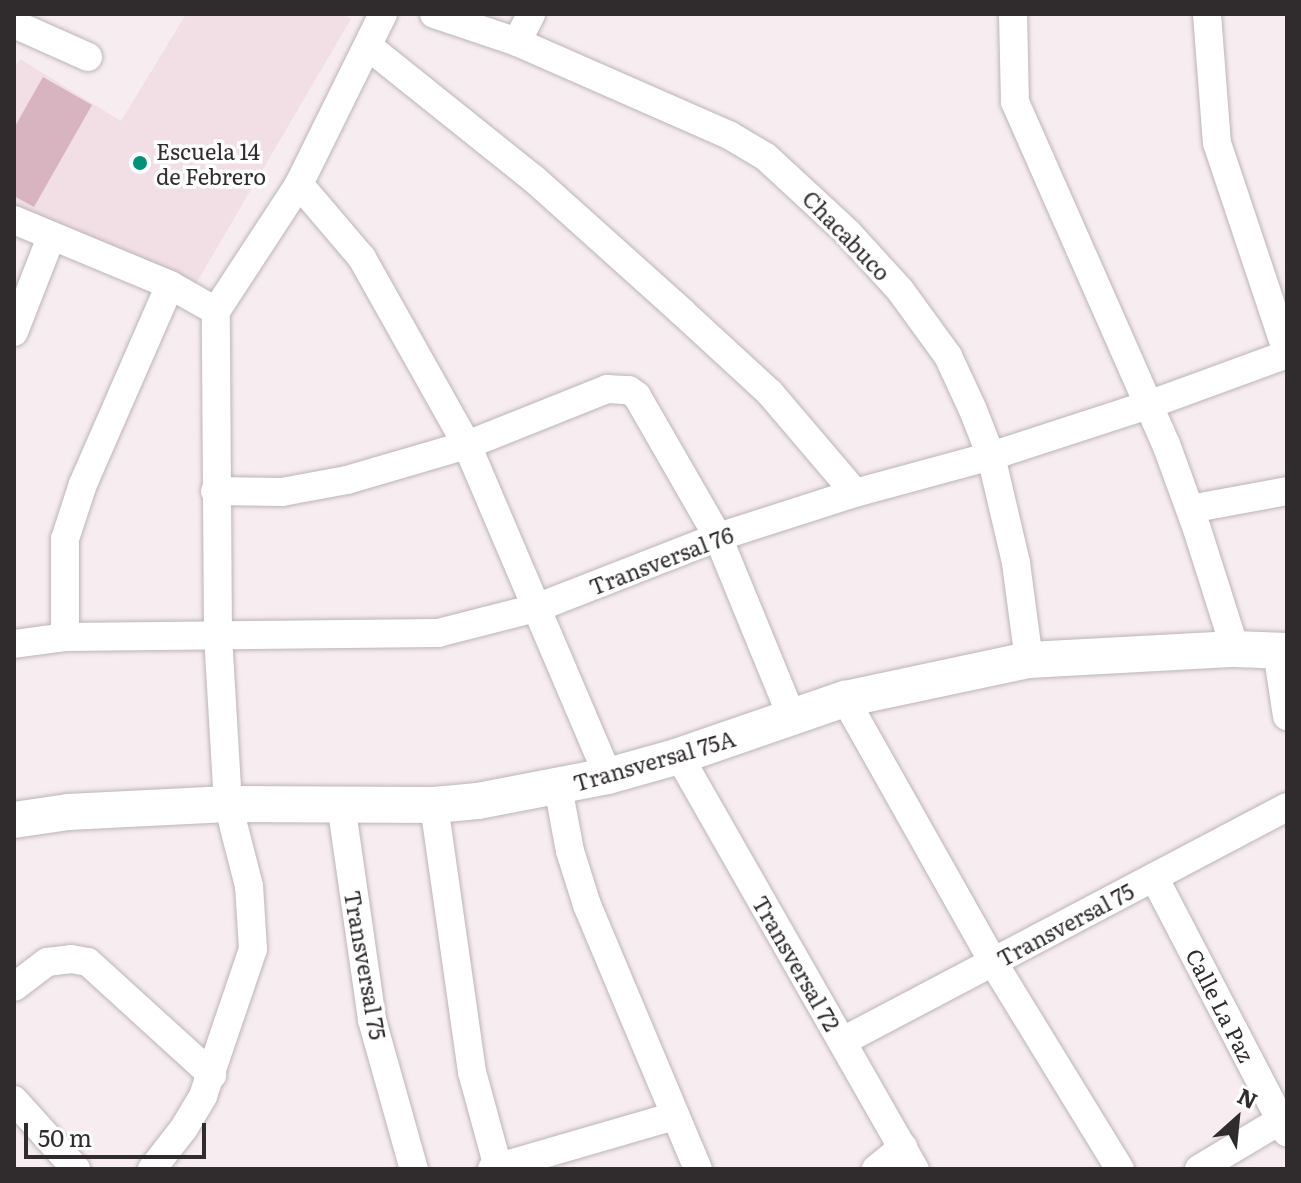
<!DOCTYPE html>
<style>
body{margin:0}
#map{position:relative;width:1301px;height:1183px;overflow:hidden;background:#f7edf0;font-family:Literata,serif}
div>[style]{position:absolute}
.built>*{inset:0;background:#f1dfe5}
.green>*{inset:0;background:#d8b4c0}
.roads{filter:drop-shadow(0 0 2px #bcb4b6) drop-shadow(0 0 2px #bcb4b6)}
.minor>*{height:28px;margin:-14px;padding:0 14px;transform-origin:14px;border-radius:14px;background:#fff}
.tertiary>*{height:36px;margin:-18px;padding:0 18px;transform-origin:18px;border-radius:18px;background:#fff}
.dots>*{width:22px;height:22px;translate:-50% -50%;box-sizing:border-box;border:4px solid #fff;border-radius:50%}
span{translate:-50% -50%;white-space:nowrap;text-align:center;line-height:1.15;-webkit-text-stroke:7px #fff;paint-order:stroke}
.poi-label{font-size:22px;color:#302c2d}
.left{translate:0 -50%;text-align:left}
.street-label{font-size:22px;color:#302c2d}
.frame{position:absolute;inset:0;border:16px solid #302c2d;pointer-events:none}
.north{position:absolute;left:1197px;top:1079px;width:80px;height:80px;-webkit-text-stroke:6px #fff;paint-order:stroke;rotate:27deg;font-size:22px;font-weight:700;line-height:32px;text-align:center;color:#302c2d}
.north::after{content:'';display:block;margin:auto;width:28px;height:36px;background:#302c2d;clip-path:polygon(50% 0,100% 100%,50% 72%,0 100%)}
.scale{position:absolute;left:24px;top:1123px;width:182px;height:36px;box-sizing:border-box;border:4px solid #302c2d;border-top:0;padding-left:10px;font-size:24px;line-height:28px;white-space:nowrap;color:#302c2d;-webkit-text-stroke:6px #fff;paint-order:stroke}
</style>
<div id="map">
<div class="built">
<div style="clip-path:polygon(186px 14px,340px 14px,351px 19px,194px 287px,14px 206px,14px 68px,20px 59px,121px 121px)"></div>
</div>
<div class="green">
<div style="clip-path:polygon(43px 77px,92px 105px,34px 207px,14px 196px,14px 128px)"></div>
</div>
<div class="roads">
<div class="minor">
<div style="left:434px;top:14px;width:88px;rotate:18.6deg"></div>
<div style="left:517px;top:42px;width:232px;rotate:23.7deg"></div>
<div style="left:729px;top:135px;width:43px;rotate:30.7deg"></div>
<div style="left:766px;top:157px;width:112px;rotate:42.8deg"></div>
<div style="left:848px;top:233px;width:77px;rotate:47.6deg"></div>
<div style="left:900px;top:290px;width:82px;rotate:54deg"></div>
<div style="left:948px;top:356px;width:60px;rotate:65.2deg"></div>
<div style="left:973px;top:410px;width:49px;rotate:68.6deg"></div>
<div style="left:991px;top:456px;width:110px;rotate:76.8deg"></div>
<div style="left:1016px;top:563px;width:98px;rotate:82.4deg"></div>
<div style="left:1013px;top:14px;width:88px;rotate:88.7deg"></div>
<div style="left:1015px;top:102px;width:374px;rotate:66.2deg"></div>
<div style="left:1166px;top:444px;width:90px;rotate:70deg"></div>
<div style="left:1197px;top:529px;width:126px;rotate:72.4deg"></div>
<div style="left:1207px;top:14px;width:129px;rotate:85.6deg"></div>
<div style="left:1217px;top:143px;width:220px;rotate:71.5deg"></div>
<div style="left:14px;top:24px;width:81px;rotate:24deg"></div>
<div style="left:517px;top:42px;width:31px;rotate:-63deg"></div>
<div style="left:369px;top:47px;width:211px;rotate:38.7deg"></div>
<div style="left:534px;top:179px;width:199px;rotate:41.9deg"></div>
<div style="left:682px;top:312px;width:120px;rotate:42.6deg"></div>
<div style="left:770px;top:393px;width:131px;rotate:49.6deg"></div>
<div style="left:299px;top:184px;width:97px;rotate:49.6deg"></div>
<div style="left:362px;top:258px;width:214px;rotate:60.7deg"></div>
<div style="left:467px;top:445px;width:360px;rotate:66.9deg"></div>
<div style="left:14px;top:220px;width:169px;rotate:22.6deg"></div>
<div style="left:170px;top:285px;width:53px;rotate:29.5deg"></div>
<div style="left:14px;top:332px;width:102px;rotate:-68.7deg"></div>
<div style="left:215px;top:491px;width:67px;rotate:0.9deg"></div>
<div style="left:282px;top:492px;width:66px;rotate:-10.5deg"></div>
<div style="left:347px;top:480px;width:125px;rotate:-16.3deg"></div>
<div style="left:467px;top:445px;width:151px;rotate:-21.8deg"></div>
<div style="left:607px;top:389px;width:22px;rotate:3deg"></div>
<div style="left:629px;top:390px;width:10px;rotate:37deg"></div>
<div style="left:637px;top:396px;width:163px;rotate:60.1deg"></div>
<div style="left:718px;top:537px;width:195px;rotate:67.7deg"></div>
<div style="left:1190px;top:509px;width:99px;rotate:-10.5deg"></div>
<div style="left:65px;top:637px;width:98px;rotate:-90deg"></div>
<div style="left:65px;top:539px;width:58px;rotate:-71.9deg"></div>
<div style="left:83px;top:484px;width:217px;rotate:-66.4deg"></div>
<div style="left:14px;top:644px;width:51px;rotate:-7.8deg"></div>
<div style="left:65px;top:637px;width:373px;rotate:-0.6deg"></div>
<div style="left:438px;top:633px;width:101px;rotate:-14.3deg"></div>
<div style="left:536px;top:608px;width:195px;rotate:-21.3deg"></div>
<div style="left:718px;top:537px;width:144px;rotate:-17.8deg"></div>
<div style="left:855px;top:493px;width:141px;rotate:-15.2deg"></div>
<div style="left:991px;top:456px;width:165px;rotate:-18deg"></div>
<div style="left:1148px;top:405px;width:148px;rotate:-20.1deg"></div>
<div style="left:1277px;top:651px;width:66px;rotate:81.3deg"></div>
<div style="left:845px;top:699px;width:302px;rotate:60.6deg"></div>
<div style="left:993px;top:962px;width:243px;rotate:58.5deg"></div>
<div style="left:679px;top:756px;width:476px;rotate:60.3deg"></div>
<div style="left:558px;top:787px;width:65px;rotate:79.4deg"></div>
<div style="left:570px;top:851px;width:57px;rotate:72.5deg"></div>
<div style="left:587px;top:905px;width:286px;rotate:67.2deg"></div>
<div style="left:341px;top:804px;width:218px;rotate:81.8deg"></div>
<div style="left:372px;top:1020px;width:155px;rotate:74.3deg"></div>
<div style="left:434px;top:805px;width:270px;rotate:81.9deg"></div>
<div style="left:472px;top:1072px;width:98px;rotate:74.7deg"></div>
<div style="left:1154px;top:877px;width:288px;rotate:62.5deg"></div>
<div style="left:14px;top:987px;width:41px;rotate:-37.1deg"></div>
<div style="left:47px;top:962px;width:24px;rotate:-7deg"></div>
<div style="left:71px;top:959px;width:17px;rotate:10deg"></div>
<div style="left:88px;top:962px;width:168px;rotate:42.3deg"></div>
<div style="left:843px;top:1041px;width:502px;rotate:-27.79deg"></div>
<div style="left:14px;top:1100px;width:93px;rotate:48.1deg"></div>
<div style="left:152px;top:1169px;width:52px;rotate:-52deg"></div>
<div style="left:184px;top:1128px;width:37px;rotate:-59deg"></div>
<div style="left:203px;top:1096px;width:155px;rotate:-71.2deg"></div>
<div style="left:253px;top:949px;width:63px;rotate:-93.6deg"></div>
<div style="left:249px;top:886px;width:85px;rotate:-104.4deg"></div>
<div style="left:228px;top:804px;width:168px;rotate:-93.4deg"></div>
<div style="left:218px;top:636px;width:325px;rotate:-90.4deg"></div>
<div style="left:216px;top:311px;width:152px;rotate:-56.8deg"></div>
<div style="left:299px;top:184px;width:190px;rotate:-63.7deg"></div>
<div style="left:492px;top:1169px;width:190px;rotate:-16.2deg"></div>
<div style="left:876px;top:1169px;width:35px;rotate:-39deg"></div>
<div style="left:1199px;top:1169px;width:96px;rotate:-30.9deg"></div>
</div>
<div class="tertiary">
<div style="left:14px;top:820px;width:55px;rotate:-8.4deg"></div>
<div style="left:68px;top:812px;width:160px;rotate:-2.9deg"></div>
<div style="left:228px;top:804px;width:206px;rotate:0.3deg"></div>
<div style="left:434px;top:805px;width:44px;rotate:-5.2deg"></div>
<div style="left:478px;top:801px;width:132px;rotate:-10.9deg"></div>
<div style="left:608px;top:776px;width:74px;rotate:-15.7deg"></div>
<div style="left:679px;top:756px;width:176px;rotate:-19deg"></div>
<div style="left:845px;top:699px;width:188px;rotate:-12deg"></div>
<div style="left:1029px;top:660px;width:206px;rotate:-3.1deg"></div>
<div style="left:1235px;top:649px;width:52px;rotate:2.2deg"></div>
</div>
</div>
<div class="dots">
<div style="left:140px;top:163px;background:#068f78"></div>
</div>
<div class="poi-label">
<span class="left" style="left:156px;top:163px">Escuela 14<br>de Febrero</span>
</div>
<div class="street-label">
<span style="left:847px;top:235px;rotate:46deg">Chacabuco</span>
<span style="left:661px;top:560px;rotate:-21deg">Transversal 76</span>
<span style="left:654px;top:760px;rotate:-16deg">Transversal 75A</span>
<span style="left:1065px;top:924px;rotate:-28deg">Transversal 75</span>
<span style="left:797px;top:963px;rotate:60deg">Transversal 72</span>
<span style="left:366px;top:965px;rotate:80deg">Transversal 75</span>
<span style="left:1221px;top:1005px;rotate:63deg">Calle La Paz</span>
</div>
<div class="frame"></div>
<div class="north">N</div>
<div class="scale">50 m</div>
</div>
